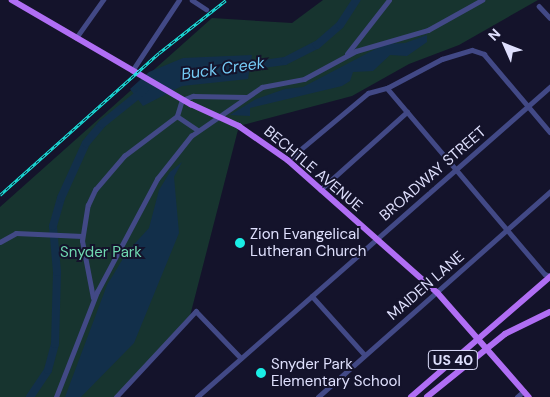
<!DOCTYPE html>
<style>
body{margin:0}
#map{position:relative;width:550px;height:397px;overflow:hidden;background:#14132b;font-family:"DM Sans",sans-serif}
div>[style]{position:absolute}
.green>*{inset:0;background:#17342f}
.water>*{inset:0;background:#122f4a}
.river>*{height:8px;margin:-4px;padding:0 4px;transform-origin:4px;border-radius:4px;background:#122f4a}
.minor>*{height:4.5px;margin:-2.25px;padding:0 2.25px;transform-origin:2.25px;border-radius:2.25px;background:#424986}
.major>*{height:5.5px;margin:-2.75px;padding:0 2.75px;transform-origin:2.75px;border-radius:2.75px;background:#b06ef4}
.rail>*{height:3px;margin-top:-1.5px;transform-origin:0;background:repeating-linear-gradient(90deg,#14132b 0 4px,#1aeee6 0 8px);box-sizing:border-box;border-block:1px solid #1aeee6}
.major-bridge>*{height:5.5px;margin:-2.75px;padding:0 2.75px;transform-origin:2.75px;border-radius:2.75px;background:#b06ef4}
.dots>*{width:14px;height:14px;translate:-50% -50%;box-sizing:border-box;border:2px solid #14132b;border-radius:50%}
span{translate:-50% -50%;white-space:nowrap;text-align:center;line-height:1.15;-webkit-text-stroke:4px #14132b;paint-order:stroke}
.shield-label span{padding:1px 4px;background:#14132b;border:1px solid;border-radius:4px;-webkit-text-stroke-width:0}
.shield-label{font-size:14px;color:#dfe0fd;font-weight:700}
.street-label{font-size:15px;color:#dfe0fd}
.poi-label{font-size:15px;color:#dfe0fd}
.left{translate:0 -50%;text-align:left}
.park-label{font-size:15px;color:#6fd9b0}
.water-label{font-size:16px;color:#75cbf5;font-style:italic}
.north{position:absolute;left:480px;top:20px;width:50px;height:50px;-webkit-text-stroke:4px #14132b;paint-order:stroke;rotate:314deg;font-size:14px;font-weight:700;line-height:20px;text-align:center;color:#dfe0fd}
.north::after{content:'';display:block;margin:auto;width:18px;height:22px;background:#dfe0fd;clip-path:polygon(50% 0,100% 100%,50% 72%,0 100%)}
</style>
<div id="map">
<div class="green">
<div style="clip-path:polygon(323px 0,538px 0,459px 45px,409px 64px,352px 96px,239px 126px,190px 316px,116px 397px,0 397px,0 207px,212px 18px,292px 23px)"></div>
</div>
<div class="water">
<div style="clip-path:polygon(427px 35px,427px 42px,407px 56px,390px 55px,373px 71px,353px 72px,350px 81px,342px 86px,250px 108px,250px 116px,230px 115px,256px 99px,285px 89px,303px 87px,385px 44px,405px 43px)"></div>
<div style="clip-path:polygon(252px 55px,248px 79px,182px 86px,143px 106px,130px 89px,149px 72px,183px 58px)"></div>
<div style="clip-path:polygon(182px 162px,174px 177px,179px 233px,134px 343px,81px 397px,65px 397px,107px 285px,127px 252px,149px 228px,159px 190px,170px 172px)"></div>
</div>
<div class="river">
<div style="left:241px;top:67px;width:44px;rotate:-7.8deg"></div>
<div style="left:285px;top:61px;width:36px;rotate:-27deg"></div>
<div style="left:317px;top:45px;width:30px;rotate:-41deg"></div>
<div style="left:340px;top:25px;width:30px;rotate:-57deg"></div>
<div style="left:30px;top:397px;width:32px;rotate:-56deg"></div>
<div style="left:48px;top:370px;width:27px;rotate:-75deg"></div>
<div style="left:55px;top:344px;width:72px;rotate:-88.4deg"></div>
<div style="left:57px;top:272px;width:46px;rotate:-95deg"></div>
<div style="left:53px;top:226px;width:29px;rotate:-74deg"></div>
<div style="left:61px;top:198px;width:60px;rotate:-65.6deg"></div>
<div style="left:86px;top:143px;width:25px;rotate:-50deg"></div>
<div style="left:102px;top:124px;width:54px;rotate:-39deg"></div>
</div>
<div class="minor">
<div style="left:192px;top:0;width:17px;rotate:33deg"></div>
<div style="left:539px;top:6px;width:16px;rotate:47deg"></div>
<div style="left:76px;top:38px;width:47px;rotate:-54.6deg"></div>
<div style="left:347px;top:54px;width:68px;rotate:-52.1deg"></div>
<div style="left:132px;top:71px;width:85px;rotate:-56.5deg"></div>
<div style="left:387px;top:88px;width:244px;rotate:49.7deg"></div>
<div style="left:545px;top:274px;width:5px;rotate:22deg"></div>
<div style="left:177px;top:116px;width:17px;rotate:-73deg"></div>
<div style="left:182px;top:100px;width:12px;rotate:-20deg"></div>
<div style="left:193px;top:96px;width:53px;rotate:1.1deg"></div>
<div style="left:288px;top:160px;width:104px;rotate:-39.9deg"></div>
<div style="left:368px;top:93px;width:20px;rotate:-15deg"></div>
<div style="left:387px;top:88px;width:62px;rotate:-27.8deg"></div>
<div style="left:442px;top:59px;width:31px;rotate:-17deg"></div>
<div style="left:472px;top:50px;width:13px;rotate:18deg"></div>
<div style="left:484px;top:54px;width:102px;rotate:49.8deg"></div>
<div style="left:320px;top:190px;width:117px;rotate:-41.9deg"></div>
<div style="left:0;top:242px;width:18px;rotate:-29deg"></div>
<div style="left:16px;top:233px;width:66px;rotate:2.6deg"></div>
<div style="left:312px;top:296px;width:79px;rotate:48.1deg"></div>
<div style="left:93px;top:298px;width:58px;rotate:-100.9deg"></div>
<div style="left:82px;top:241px;width:36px;rotate:-81deg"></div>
<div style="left:88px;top:205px;width:17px;rotate:-65deg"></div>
<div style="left:95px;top:190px;width:45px;rotate:-49.5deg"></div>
<div style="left:124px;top:156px;width:66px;rotate:-37deg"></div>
<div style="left:177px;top:116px;width:25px;rotate:34deg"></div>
<div style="left:56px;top:397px;width:113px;rotate:-68.7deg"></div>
<div style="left:97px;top:292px;width:128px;rotate:-62deg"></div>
<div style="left:157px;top:179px;width:55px;rotate:-51.7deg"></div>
<div style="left:191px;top:136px;width:86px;rotate:-34.6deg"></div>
<div style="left:262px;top:87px;width:43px;rotate:-10.8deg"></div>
<div style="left:304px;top:79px;width:59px;rotate:-28.3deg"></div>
<div style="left:356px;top:51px;width:75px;rotate:-16.3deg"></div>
<div style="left:428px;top:30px;width:62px;rotate:-29.1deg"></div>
<div style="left:116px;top:397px;width:117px;rotate:-47.1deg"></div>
<div style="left:196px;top:311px;width:65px;rotate:46.2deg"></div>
<div style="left:197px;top:397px;width:470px;rotate:-41.3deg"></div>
<div style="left:318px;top:397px;width:310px;rotate:-41.5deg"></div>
<div style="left:517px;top:397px;width:9px;rotate:-41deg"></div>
</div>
<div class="major">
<div style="left:12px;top:0;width:207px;rotate:30.2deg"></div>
<div style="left:239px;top:126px;width:60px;rotate:34.8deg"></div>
<div style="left:288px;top:160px;width:200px;rotate:41.6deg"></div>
<div style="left:438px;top:293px;width:138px;rotate:48.8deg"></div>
<div style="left:411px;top:397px;width:184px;rotate:-40.8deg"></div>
<div style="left:427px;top:397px;width:100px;rotate:-38.9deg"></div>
<div style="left:505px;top:334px;width:50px;rotate:-26.1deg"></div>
</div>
<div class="rail">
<div style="left:0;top:195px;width:213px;rotate:-41.8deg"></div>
<div style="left:159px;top:53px;width:85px;rotate:-38.3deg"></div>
</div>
<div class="major-bridge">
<div style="left:191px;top:104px;width:53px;rotate:24.6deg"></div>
</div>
<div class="dots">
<div style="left:240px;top:243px;background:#1aeee6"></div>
<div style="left:261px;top:373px;background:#1aeee6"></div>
</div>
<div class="shield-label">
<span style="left:453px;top:360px">US 40</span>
</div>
<div class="street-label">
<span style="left:313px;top:169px;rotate:40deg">BECHTLE AVENUE</span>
<span style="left:433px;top:174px;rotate:-41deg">BROADWAY STREET</span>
<span style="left:426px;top:286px;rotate:-41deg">MAIDEN LANE</span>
</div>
<div class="poi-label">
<span class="left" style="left:250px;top:243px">Zion Evangelical<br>Lutheran Church</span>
<span class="left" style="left:271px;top:373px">Snyder Park<br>Elementary School</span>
</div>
<div class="park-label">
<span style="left:101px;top:253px">Snyder Park</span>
</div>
<div class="water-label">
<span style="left:223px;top:69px;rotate:-8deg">Buck Creek</span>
</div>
<div class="north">N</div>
</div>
